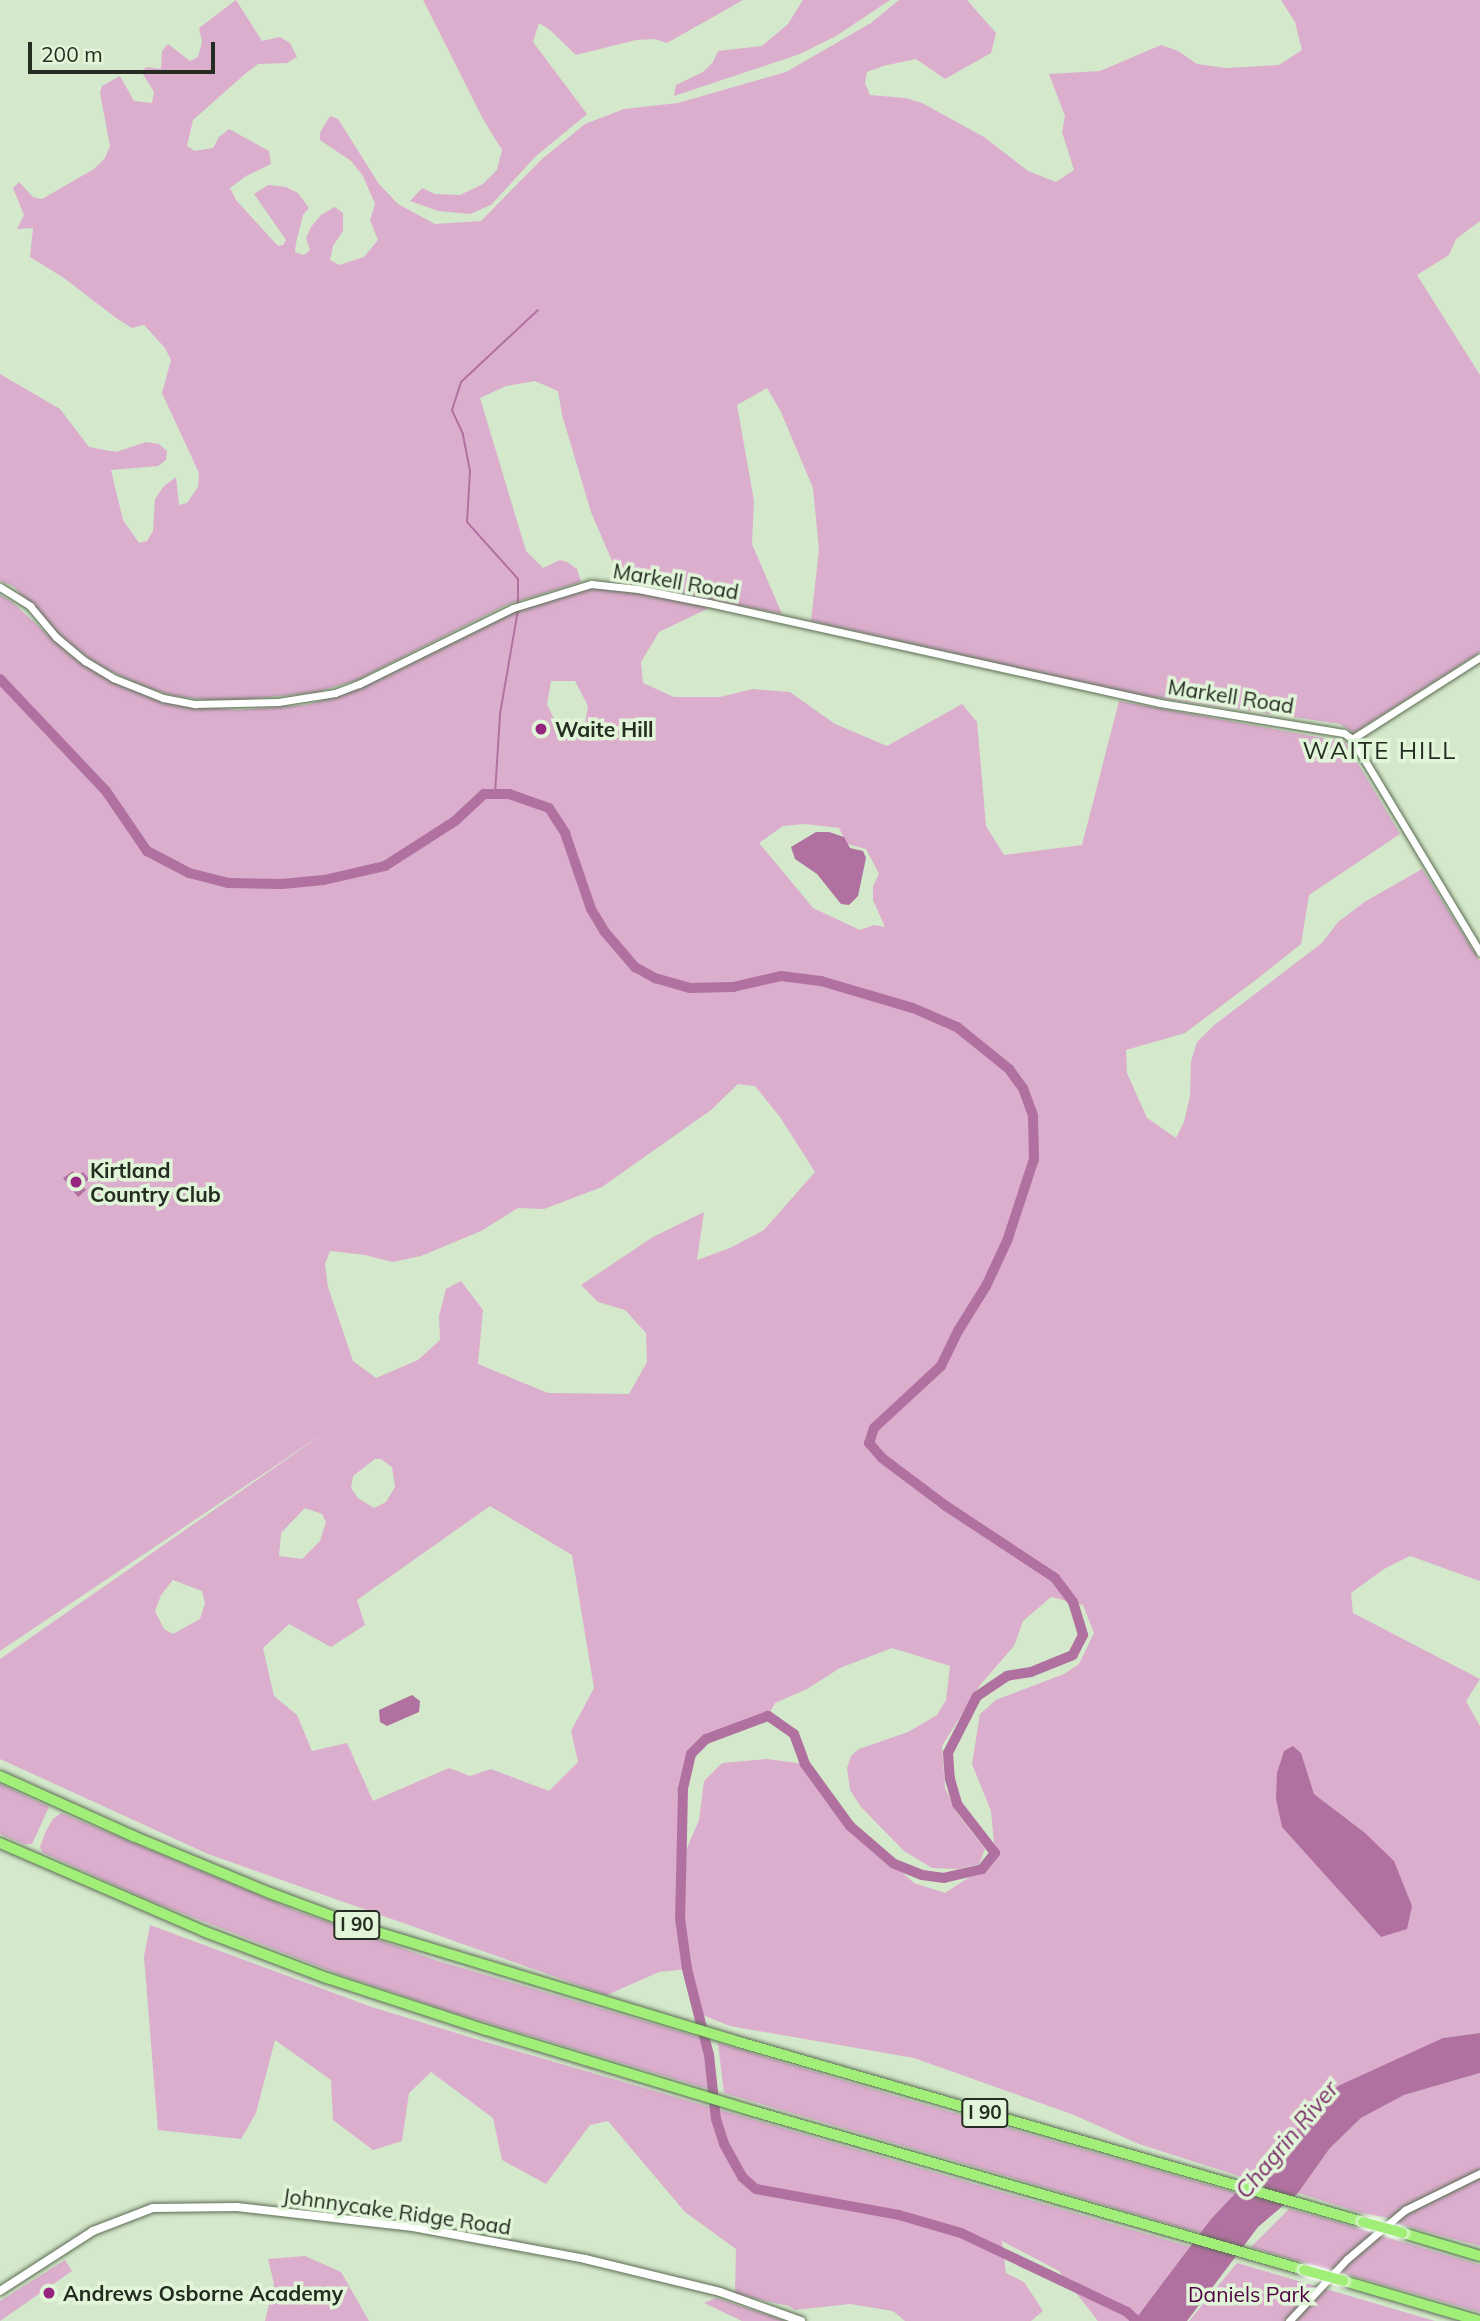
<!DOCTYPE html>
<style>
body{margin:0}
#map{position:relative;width:1480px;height:2321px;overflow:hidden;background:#d4e8cb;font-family:Mulish,sans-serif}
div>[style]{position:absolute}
.green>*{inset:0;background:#dcaece}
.water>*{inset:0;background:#b171a0}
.stream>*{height:2px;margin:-1px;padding:0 1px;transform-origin:1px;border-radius:1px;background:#b171a0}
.river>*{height:10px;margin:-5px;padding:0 5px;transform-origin:5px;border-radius:5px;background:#b171a0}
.roads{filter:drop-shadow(0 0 2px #5c6d54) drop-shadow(0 0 2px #5c6d54)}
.tertiary>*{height:7px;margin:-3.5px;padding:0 3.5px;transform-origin:3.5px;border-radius:3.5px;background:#fff}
.secondary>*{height:8px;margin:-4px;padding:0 4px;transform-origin:4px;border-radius:4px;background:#fff}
.motorway>*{height:10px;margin:-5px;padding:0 5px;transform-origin:5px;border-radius:5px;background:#a1ef78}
.bridges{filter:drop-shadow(0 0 2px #fff) drop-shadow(0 0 2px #fff)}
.motorway-bridge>*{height:10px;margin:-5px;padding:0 5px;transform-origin:5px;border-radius:5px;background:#a1ef78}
.dots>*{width:19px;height:19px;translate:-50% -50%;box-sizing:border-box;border:4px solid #e1f5d8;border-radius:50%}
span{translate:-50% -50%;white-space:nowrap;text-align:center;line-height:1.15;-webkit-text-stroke:7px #e1f5d8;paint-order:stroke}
.shield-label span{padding:2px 5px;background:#e1f5d8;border:2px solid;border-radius:5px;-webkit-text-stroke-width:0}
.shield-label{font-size:19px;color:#252c21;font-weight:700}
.street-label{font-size:21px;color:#252c21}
.poi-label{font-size:21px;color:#252c21;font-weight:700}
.left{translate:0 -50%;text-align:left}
.park-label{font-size:21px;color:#510043}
.water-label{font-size:23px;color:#7e306c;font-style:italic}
.quarter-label{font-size:24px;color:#252c21;letter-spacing:2px}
.scale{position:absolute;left:28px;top:42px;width:187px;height:32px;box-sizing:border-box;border:4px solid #252c21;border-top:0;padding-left:9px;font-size:21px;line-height:24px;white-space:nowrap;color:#252c21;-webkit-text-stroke:5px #e1f5d8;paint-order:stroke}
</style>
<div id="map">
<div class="green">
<div style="clip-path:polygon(236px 0,262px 41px,280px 37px,290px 43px,297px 57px,287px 63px,258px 64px,245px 74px,193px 120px,187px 146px,195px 151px,213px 148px,219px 137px,229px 129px,269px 151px,271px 164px,246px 176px,230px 188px,236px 200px,278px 246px,283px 245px,286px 240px,254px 194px,268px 185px,286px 187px,298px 193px,309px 208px,303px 215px,296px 243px,295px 252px,304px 255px,310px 250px,306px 238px,311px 227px,321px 215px,335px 207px,343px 213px,343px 231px,333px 246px,330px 260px,339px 265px,364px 257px,378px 240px,370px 220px,375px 204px,363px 176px,351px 161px,320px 140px,320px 133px,330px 116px,338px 119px,379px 184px,398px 204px,435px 224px,481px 221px,542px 159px,585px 124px,624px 109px,678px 103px,786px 72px,871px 23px,899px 0,967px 0,996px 33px,991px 53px,945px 79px,916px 59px,883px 66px,867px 72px,865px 83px,870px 95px,905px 98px,922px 103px,984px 137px,1028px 171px,1056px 182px,1074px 170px,1062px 132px,1065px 116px,1049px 74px,1100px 71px,1161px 45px,1178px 51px,1197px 64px,1226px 68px,1279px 65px,1302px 50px,1295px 22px,1281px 0,1480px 0,1480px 221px,1456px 239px,1449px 255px,1417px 275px,1480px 375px,1480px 652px,1354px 733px,1340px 724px,1133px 694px,811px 621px,819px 550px,813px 488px,780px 410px,767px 388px,737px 405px,754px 501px,752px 544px,782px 614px,621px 582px,591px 512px,562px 415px,558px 391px,535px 381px,506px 386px,480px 398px,526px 551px,543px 568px,560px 560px,567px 562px,577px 569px,581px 582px,508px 604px,357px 680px,317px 692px,224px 702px,174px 696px,140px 685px,96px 664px,58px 634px,13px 586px,0 581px,0 374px,60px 409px,89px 447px,116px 452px,146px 442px,159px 444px,167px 451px,166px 460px,158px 466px,111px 470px,123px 520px,139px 543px,147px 541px,153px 531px,155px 499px,164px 486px,176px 477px,179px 505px,187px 503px,198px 487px,199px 473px,162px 393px,171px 360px,165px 348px,144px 325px,132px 328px,116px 318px,64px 278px,30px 257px,33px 228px,17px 229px,24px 215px,13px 188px,19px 182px,33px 197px,42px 199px,94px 169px,105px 158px,110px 146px,100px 93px,102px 86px,120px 76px,134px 101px,152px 103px,154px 92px,141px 71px,147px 67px,161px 69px,162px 51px,168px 44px,190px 61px,198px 57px,202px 42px,199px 28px)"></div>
<div style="clip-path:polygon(423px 0,743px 0,667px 43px,655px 39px,636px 40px,576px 55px,550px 30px,539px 23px,533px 42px,587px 114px,535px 157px,491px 205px,470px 214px,438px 211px,410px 201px,422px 188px,435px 194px,460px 195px,483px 184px,497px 170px,502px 150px,483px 119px)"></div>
<div style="clip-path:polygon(803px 0,890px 0,836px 36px,800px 54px,674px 96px,676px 85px,703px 72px,713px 62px,718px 51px,762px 46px,788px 24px)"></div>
<div style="clip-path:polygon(evenodd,593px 588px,639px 592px,709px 608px,659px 632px,641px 662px,643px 683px,674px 697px,720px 697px,753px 689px,790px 692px,835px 724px,887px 746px,962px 704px,977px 722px,986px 826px,1004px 855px,1082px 845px,1119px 701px,1345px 742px,1400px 834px,1309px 895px,1301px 944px,1257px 979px,1185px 1033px,1126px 1050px,1127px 1073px,1147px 1118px,1176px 1138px,1184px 1122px,1190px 1096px,1191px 1061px,1197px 1042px,1213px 1026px,1322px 943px,1338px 922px,1366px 901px,1422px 869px,1480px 961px,1480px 1581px,1410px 1556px,1384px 1569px,1351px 1593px,1353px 1613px,1480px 1679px,1466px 1701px,1480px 1726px,1480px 2033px,1443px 2038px,1308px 2120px,1248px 2179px,1139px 2144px,1074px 2115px,914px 2058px,730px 2026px,700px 2014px,687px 1969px,659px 1972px,607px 1995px,208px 1854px,0 1759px,0 1659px,333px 1427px,0 1651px,0 595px,12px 602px,70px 655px,110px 680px,163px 702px,236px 710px,305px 705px,333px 698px,513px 612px,593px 588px,551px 681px,575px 681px,588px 706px,585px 724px,573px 729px,554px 719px,547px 704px,551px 681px,593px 588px,805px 824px,839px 828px,847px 844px,866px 849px,879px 874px,873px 886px,873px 900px,885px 927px,874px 925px,860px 930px,813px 908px,759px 843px,783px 826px,805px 824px,593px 588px,738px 1084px,755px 1086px,780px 1117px,815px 1172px,764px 1230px,730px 1248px,697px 1260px,704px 1212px,653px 1237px,581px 1285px,598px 1302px,625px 1310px,646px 1333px,647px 1362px,629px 1394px,548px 1393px,478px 1364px,483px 1310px,461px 1281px,446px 1289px,439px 1316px,440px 1340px,418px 1360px,376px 1378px,353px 1361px,328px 1287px,325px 1264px,330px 1251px,365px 1255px,392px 1262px,421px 1256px,481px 1231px,518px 1208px,544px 1209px,602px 1187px,711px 1110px,738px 1084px,593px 588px,375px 1459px,381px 1459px,392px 1467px,395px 1487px,386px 1502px,374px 1508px,358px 1498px,351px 1488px,353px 1476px,375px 1459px,593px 588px,490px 1506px,572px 1555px,594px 1688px,571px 1731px,578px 1762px,549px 1791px,491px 1769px,470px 1776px,449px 1768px,373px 1801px,347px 1743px,312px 1751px,297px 1715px,274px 1696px,263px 1648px,289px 1624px,331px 1647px,365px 1625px,357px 1600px,490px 1506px,593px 588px,305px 1508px,322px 1514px,326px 1522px,320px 1541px,302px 1559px,279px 1556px,281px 1533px,305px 1508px,593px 588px,173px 1580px,202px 1591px,205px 1603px,200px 1619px,173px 1634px,164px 1629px,155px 1611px,161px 1595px,173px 1580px,593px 588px,1051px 1597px,1083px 1605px,1094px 1633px,1079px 1664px,1064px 1674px,996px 1700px,980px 1714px,972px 1764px,991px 1811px,995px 1853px,982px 1869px,945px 1893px,914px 1883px,850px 1826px,805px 1764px,767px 1759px,722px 1763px,704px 1781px,699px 1820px,684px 1855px,683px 1790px,691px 1753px,706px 1739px,768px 1716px,775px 1703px,807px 1689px,840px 1668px,892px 1648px,950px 1666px,946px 1700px,937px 1715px,908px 1732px,859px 1749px,851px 1756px,847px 1768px,850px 1790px,861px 1807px,904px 1851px,932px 1868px,958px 1869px,979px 1864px,985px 1849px,957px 1813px,945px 1788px,942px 1746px,980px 1685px,1014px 1646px,1023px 1621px,1051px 1597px)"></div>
<div style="clip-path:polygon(0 1784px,49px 1807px,32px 1844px,24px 1844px,0 1834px)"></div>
<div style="clip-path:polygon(61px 1813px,296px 1911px,438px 1961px,701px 2038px,709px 2089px,455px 2013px,336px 1973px,149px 1900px,42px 1852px,40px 1847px,46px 1831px,53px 1819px)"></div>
<div style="clip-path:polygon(150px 1925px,369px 2006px,479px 2040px,1191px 2247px,1134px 2321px,1098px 2321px,1059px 2271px,1002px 2241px,1006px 2273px,1024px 2282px,1043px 2311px,1031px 2321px,905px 2321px,893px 2311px,850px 2304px,795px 2310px,789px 2306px,735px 2294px,736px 2249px,685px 2212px,608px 2121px,590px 2125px,546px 2184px,502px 2160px,493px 2118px,431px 2072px,409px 2093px,402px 2141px,373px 2150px,333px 2120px,331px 2080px,275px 2040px,256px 2113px,241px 2139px,158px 2130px,144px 1957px)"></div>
<div style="clip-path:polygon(718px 2043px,912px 2101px,1250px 2197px,1211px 2235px,1187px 2229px,724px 2093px)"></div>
<div style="clip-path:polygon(1480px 2073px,1480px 2171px,1389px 2218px,1362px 2213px,1298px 2193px,1330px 2148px,1361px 2118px,1404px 2095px)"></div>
<div style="clip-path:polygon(1480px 2177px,1480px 2246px,1395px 2223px,1421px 2205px)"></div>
<div style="clip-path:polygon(1289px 2209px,1319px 2217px,1373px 2233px,1333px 2271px,1251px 2247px)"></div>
<div style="clip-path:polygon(1379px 2235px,1480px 2265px,1480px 2312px,1339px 2272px)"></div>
<div style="clip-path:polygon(305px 2256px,341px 2272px,369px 2321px,265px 2321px,274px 2284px,268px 2259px)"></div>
<div style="clip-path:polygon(65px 2260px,72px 2271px,0 2321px,0 2301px)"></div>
<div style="clip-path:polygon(1237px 2263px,1435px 2321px,1189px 2321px)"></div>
<div style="clip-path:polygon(716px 2298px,786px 2321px,742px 2321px,704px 2303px)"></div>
</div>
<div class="water">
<div style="clip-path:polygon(816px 832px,829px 832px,844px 837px,850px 848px,863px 851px,866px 858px,858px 896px,849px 905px,841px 904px,817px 874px,795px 859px,791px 847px)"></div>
<div style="clip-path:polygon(73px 1171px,76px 1177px,83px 1172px,89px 1179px,82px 1185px,86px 1190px,78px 1197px,63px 1178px)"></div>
<div style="clip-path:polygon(412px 1695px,420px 1701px,419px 1712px,387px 1726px,380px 1722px,379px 1710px)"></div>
<div style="clip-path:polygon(1293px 1746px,1301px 1753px,1314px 1794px,1365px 1833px,1394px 1861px,1412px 1906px,1407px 1929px,1381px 1937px,1282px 1827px,1276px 1799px,1277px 1773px,1284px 1751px)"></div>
<div style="clip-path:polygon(1480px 2033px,1480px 2073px,1404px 2095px,1361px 2118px,1330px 2148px,1298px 2193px,1258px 2227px,1187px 2321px,1134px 2321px,1211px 2219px,1338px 2086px,1443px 2038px)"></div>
</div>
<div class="stream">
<div style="left:518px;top:605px;width:26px;rotate:-90deg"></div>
<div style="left:518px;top:579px;width:76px;rotate:-131.8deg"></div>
<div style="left:467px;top:522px;width:51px;rotate:-86.6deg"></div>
<div style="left:470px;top:471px;width:38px;rotate:-101deg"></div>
<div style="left:463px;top:434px;width:26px;rotate:-115deg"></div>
<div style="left:452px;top:410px;width:29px;rotate:-72deg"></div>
<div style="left:461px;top:382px;width:105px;rotate:-43.1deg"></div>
<div style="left:495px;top:794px;width:80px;rotate:-86.4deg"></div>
<div style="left:500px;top:714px;width:106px;rotate:-80.2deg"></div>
</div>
<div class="river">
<div style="left:0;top:679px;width:154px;rotate:46.6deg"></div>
<div style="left:106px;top:791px;width:73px;rotate:55.7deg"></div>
<div style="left:147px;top:851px;width:47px;rotate:27.6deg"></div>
<div style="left:189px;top:873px;width:40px;rotate:14.4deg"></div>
<div style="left:228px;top:883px;width:54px;rotate:1.1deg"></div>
<div style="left:282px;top:884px;width:42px;rotate:-5.4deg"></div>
<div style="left:324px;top:880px;width:63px;rotate:-12.9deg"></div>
<div style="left:385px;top:866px;width:83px;rotate:-32.7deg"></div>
<div style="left:455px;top:821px;width:40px;rotate:-43deg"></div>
<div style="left:484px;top:794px;width:25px"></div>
<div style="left:509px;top:794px;width:42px;rotate:19.3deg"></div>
<div style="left:549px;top:808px;width:30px;rotate:57deg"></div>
<div style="left:565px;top:833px;width:80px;rotate:71.1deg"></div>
<div style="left:591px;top:909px;width:26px;rotate:59deg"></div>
<div style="left:604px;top:931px;width:48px;rotate:49.3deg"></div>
<div style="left:635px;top:967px;width:23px;rotate:29deg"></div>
<div style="left:655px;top:978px;width:35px;rotate:16deg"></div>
<div style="left:689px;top:988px;width:44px;rotate:-1.3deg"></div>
<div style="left:733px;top:987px;width:49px;rotate:-12.9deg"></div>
<div style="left:781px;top:976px;width:40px;rotate:7.1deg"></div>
<div style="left:821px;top:981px;width:96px;rotate:16.4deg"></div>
<div style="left:913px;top:1008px;width:48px;rotate:23.4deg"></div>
<div style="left:957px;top:1027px;width:67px;rotate:38.9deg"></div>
<div style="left:1009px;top:1069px;width:24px;rotate:54deg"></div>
<div style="left:1023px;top:1088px;width:30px;rotate:70deg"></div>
<div style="left:1033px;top:1116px;width:43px;rotate:88.7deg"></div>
<div style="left:1034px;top:1159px;width:86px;rotate:108.2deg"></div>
<div style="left:1007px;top:1241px;width:50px;rotate:115deg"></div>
<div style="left:986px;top:1286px;width:53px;rotate:121.9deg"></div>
<div style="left:958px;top:1331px;width:39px;rotate:116deg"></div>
<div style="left:941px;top:1366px;width:91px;rotate:137.2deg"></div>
<div style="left:874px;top:1428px;width:16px;rotate:108deg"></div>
<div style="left:869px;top:1443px;width:20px;rotate:49deg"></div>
<div style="left:882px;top:1458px;width:80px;rotate:36.9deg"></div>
<div style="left:946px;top:1506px;width:131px;rotate:33.4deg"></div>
<div style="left:1055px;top:1578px;width:30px;rotate:53deg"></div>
<div style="left:1073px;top:1602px;width:34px;rotate:73deg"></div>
<div style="left:1083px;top:1635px;width:22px;rotate:117deg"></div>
<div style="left:1073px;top:1655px;width:45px;rotate:158deg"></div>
<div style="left:1031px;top:1672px;width:24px;rotate:171deg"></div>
<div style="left:1007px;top:1676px;width:36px;rotate:146deg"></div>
<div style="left:977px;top:1696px;width:64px;rotate:117deg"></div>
<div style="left:948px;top:1753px;width:26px;rotate:86deg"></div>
<div style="left:950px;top:1779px;width:26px;rotate:74deg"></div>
<div style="left:957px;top:1804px;width:62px;rotate:52.2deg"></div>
<div style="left:995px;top:1853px;width:21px;rotate:129deg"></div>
<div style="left:982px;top:1869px;width:39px;rotate:167deg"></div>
<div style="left:944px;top:1878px;width:22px;rotate:-172deg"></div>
<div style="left:922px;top:1875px;width:31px;rotate:-158deg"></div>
<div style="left:893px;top:1863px;width:57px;rotate:-139.3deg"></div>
<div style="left:850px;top:1826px;width:77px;rotate:-126deg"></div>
<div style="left:805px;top:1764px;width:32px;rotate:-110deg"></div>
<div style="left:794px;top:1734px;width:32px;rotate:-145deg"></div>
<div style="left:768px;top:1716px;width:66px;rotate:159.6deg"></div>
<div style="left:706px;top:1739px;width:21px;rotate:135deg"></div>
<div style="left:691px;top:1754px;width:37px;rotate:103deg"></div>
<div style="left:683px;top:1790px;width:128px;rotate:91.3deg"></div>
<div style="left:680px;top:1918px;width:51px;rotate:82.2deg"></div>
<div style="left:687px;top:1969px;width:89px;rotate:75.7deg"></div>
<div style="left:709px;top:2055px;width:64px;rotate:83.8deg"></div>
<div style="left:716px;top:2119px;width:26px;rotate:72deg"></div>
<div style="left:724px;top:2144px;width:38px;rotate:61deg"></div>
<div style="left:742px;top:2177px;width:18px;rotate:41deg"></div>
<div style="left:756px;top:2189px;width:145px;rotate:10.3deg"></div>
<div style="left:899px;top:2215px;width:65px;rotate:16.2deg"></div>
<div style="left:961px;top:2233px;width:184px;rotate:25.4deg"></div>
<div style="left:1127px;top:2312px;width:13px;rotate:42deg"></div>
</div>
<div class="roads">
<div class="tertiary">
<div style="left:0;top:587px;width:36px;rotate:32deg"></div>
<div style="left:30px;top:606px;width:40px;rotate:50deg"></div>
<div style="left:56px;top:637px;width:38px;rotate:40deg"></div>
<div style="left:85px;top:661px;width:33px;rotate:31deg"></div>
<div style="left:113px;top:678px;width:54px;rotate:21.8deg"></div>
<div style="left:163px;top:698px;width:33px;rotate:11deg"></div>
<div style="left:195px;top:704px;width:83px;rotate:-1.4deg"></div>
<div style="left:278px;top:702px;width:58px;rotate:-9deg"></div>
<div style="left:335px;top:693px;width:26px;rotate:-21deg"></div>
<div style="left:359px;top:684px;width:172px;rotate:-26.3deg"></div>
<div style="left:513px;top:608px;width:82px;rotate:-17.1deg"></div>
<div style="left:591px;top:584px;width:47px;rotate:6.1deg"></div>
<div style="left:638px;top:589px;width:72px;rotate:11.2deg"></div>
<div style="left:709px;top:603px;width:462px;rotate:12.5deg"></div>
<div style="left:1160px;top:703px;width:186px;rotate:9.3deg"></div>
<div style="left:1344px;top:733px;width:10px;rotate:37deg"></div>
<div style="left:1352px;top:739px;width:249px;rotate:59deg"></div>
<div style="left:1352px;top:739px;width:152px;rotate:-32.6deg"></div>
<div style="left:1289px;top:2321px;width:85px;rotate:-46.9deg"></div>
<div style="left:1347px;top:2259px;width:76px;rotate:-40.2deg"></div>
<div style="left:1405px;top:2210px;width:84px;rotate:-26.3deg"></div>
</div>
<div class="secondary">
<div style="left:0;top:2291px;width:111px;rotate:-32.8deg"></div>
<div style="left:93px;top:2231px;width:64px;rotate:-21deg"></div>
<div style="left:153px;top:2208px;width:84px;rotate:-0.7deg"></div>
<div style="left:237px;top:2207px;width:177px;rotate:6.5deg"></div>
<div style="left:413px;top:2227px;width:175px;rotate:10.5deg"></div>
<div style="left:585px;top:2259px;width:139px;rotate:13.7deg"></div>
<div style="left:720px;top:2292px;width:86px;rotate:19.7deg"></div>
</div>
<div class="motorway">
<div style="left:0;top:1776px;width:146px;rotate:24.3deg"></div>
<div style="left:133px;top:1836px;width:148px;rotate:22.6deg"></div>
<div style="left:270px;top:1893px;width:103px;rotate:20.4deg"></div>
<div style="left:367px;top:1929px;width:389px;rotate:16.9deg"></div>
<div style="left:739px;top:2042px;width:649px;rotate:16.09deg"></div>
<div style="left:0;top:1843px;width:221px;rotate:23.4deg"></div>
<div style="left:203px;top:1931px;width:133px;rotate:20.8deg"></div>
<div style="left:327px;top:1978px;width:167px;rotate:18.1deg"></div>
<div style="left:486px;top:2030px;width:279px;rotate:16.9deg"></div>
<div style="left:753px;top:2111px;width:573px;rotate:16.1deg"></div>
<div style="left:1403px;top:2233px;width:80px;rotate:16.6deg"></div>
<div style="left:1344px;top:2281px;width:142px;rotate:16.4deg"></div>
</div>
</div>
<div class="bridges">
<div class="motorway-bridge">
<div style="left:1363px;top:2222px;width:41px;rotate:15.4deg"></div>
<div style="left:1304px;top:2270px;width:41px;rotate:15.4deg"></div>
</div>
</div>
<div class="dots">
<div style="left:541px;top:729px;background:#972380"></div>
<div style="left:76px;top:1182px;background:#972380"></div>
<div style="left:49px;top:2293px;background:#972380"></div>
</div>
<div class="shield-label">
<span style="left:357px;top:1925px">I 90</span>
<span style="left:985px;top:2113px">I 90</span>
</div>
<div class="street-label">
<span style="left:676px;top:581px;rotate:10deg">Markell Road</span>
<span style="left:1231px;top:696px;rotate:9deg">Markell Road</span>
<span style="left:397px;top:2211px;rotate:8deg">Johnnycake Ridge Road</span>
</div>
<div class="poi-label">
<span class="left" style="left:555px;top:729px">Waite Hill</span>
<span class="left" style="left:90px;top:1182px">Kirtland<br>Country Club</span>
<span class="left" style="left:63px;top:2293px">Andrews Osborne Academy</span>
</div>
<div class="park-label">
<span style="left:1249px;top:2294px">Daniels Park</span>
</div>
<div class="water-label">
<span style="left:1287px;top:2140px;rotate:-50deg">Chagrin River</span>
</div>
<div class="quarter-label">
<span style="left:1380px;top:751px">WAITE HILL</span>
</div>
<div class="scale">200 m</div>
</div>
